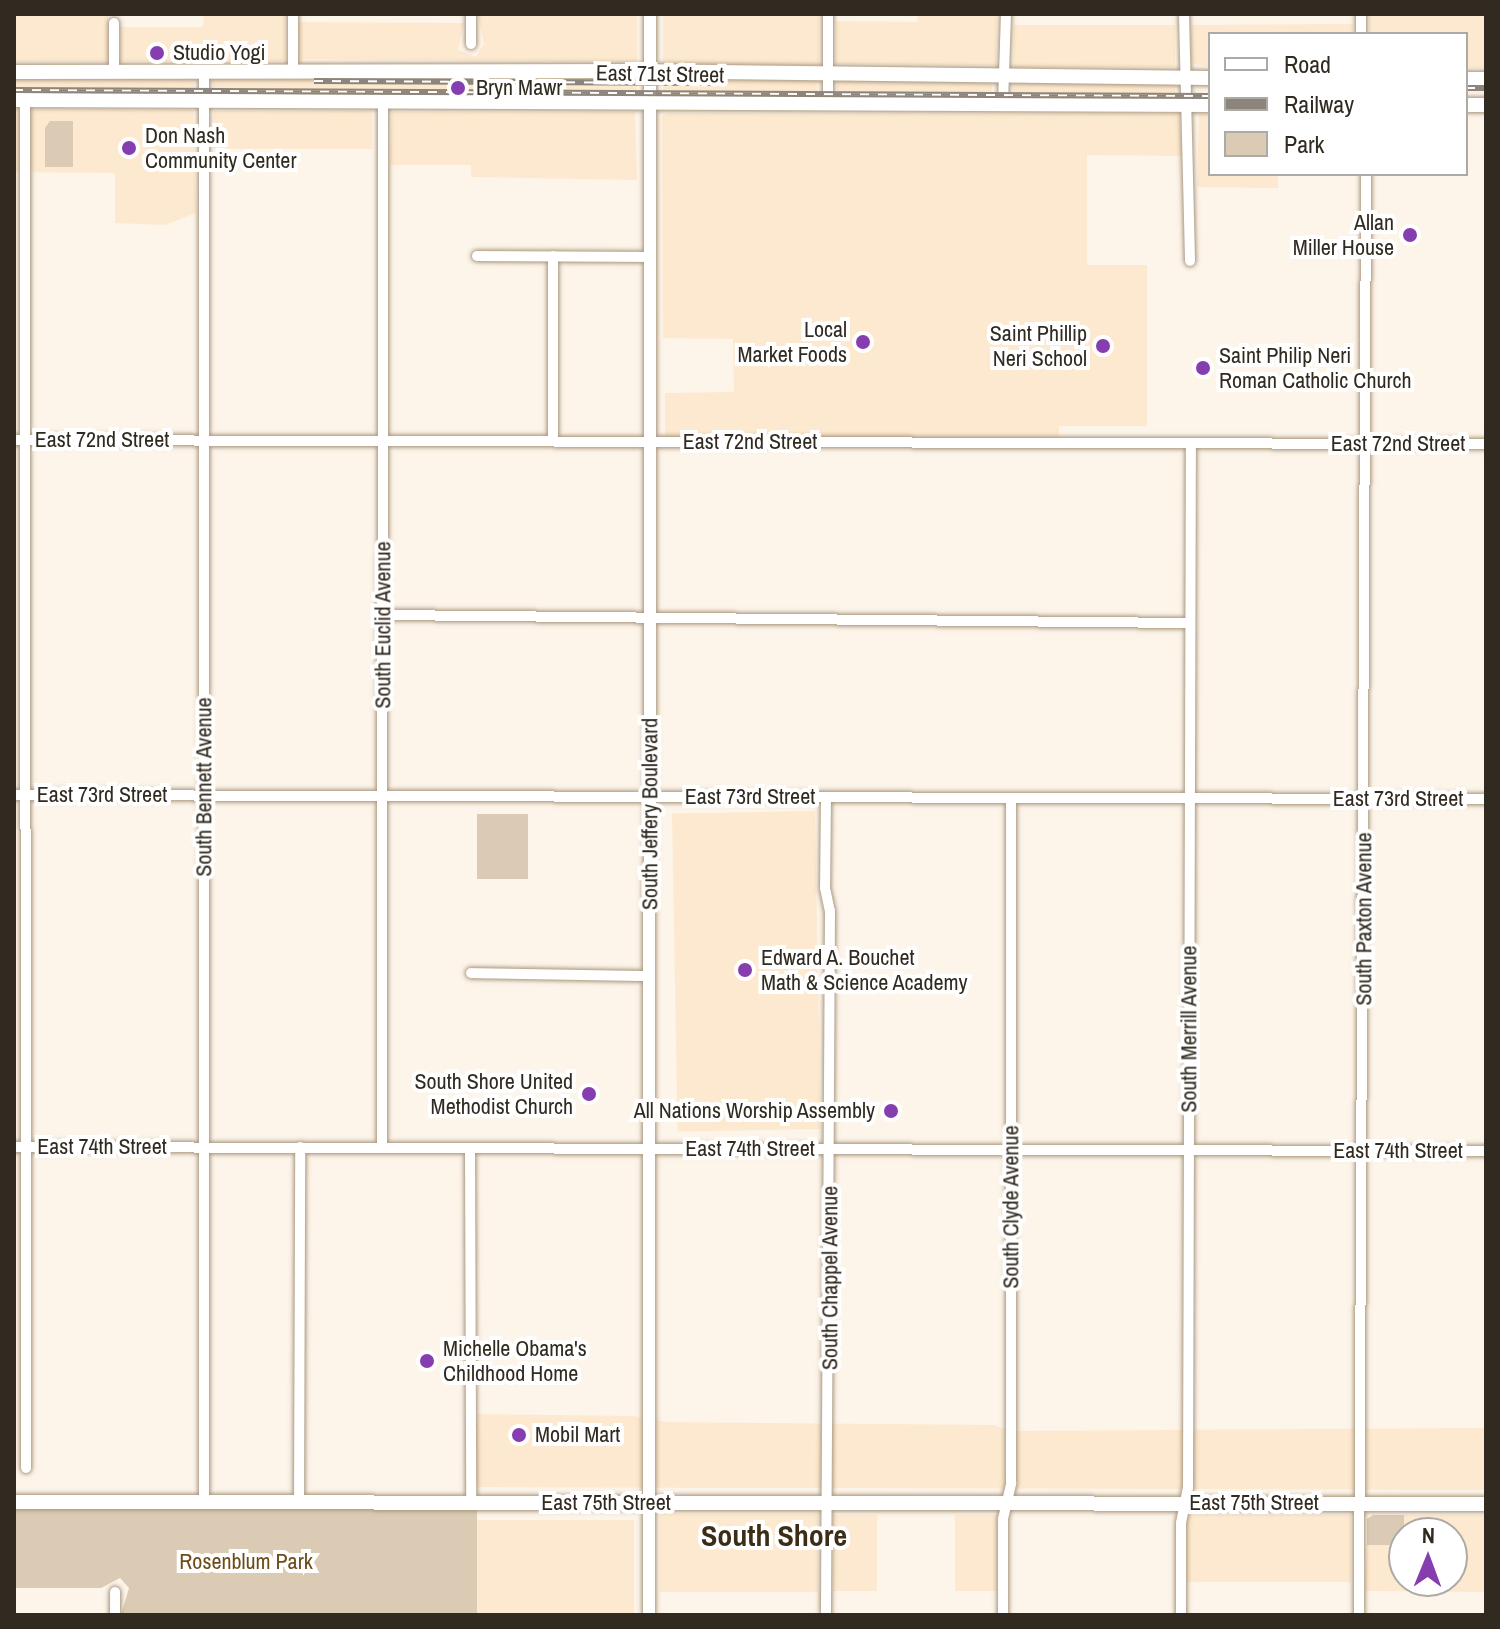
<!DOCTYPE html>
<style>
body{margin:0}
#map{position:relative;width:1500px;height:1629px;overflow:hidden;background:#fdf4ea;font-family:"Archivo Narrow",sans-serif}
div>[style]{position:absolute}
.built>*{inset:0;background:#fde9cf;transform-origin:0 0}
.green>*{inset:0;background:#dbcbb5;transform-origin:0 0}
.roads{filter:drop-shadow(0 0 2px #aa987f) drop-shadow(0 0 2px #aa987f)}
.minor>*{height:10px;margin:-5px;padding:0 5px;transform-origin:5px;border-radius:5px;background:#fff}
.tertiary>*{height:12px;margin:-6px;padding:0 6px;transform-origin:6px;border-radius:6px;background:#fff}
.secondary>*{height:14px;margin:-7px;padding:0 7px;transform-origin:7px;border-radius:7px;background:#fff}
.rail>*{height:6px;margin-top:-3px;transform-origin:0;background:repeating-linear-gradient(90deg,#fff 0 9px,#8d857b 0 18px);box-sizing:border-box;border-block:2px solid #8d857b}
.dots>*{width:22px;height:22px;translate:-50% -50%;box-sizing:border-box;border:4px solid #fff;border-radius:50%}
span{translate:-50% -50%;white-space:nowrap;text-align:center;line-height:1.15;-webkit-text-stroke:8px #fff;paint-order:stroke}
.poi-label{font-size:22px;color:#312a20}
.left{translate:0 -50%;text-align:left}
.right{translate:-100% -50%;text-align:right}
.street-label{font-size:22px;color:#312a20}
.park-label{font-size:22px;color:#6d4c18}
.district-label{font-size:30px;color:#3c2d17;font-weight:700}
.frame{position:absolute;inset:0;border:16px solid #312a20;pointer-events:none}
.legend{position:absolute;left:1208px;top:32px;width:260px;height:144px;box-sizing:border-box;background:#fff;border:2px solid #adaaa6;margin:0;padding:10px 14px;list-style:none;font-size:24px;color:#312a20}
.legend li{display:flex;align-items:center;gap:16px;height:40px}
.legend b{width:40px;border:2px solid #adaaa6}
.north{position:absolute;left:1388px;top:1517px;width:80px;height:80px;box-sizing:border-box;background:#fff;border:2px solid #adaaa6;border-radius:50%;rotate:1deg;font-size:22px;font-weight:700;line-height:32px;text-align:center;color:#312a20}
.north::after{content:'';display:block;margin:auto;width:28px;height:36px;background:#853db0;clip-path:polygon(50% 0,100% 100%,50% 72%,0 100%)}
</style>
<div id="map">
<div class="built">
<div style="left:14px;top:14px;width:94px;height:48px"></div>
<div style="clip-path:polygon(204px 14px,285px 14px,285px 61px,120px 61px,120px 27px,203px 27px)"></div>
<div style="clip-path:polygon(478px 14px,637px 14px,637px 62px,299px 59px,299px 22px,464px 23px,458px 50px,476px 57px,484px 44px)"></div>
<div style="left:663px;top:14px;width:156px;height:51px"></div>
<div style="clip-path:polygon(918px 14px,997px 14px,996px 65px,836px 64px,836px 21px,917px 22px)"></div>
<div style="clip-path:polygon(1369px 14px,1486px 14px,1486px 68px,1466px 68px,1466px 34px,1369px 34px)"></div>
<div style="clip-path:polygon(1353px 24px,1353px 34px,1210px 34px,1210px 67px,1191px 63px,1191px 25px)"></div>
<div style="left:1014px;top:25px;width:161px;height:42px"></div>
<div style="clip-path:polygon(194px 75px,194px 98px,14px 94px,14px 77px)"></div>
<div style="left:213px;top:75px;width:424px;height:22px"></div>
<div style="clip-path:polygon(663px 76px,817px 80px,817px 99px,663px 101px)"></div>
<div style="left:837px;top:80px;width:155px;height:19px"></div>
<div style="left:1013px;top:81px;width:162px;height:19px"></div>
<div style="clip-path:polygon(14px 109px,193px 110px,196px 213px,165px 225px,115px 223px,115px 173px,16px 172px)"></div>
<div style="left:214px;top:111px;width:158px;height:38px"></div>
<div style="clip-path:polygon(392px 112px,635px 112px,637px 180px,471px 177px,471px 165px,390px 165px)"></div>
<div style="clip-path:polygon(667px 113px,1179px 114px,1182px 156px,1087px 155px,1087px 265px,1147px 265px,1147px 426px,1059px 426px,1059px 439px,665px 438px,665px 393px,734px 392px,733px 339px,663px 338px,662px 116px)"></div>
<div style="clip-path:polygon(1199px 114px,1210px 114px,1210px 174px,1278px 174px,1278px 188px,1197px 187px)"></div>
<div style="left:815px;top:811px;width:318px;height:143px;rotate:89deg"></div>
<div style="clip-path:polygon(466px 1414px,634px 1416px,666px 1422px,995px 1425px,1008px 1431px,1486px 1428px,1486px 1490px,465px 1487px)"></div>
<div style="left:660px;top:1514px;width:158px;height:78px"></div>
<div style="left:833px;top:1515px;width:44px;height:76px"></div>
<div style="left:955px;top:1515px;width:42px;height:76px"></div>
<div style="left:1186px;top:1515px;width:165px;height:67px"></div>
<div style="clip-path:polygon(1404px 1515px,1486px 1515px,1486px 1592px,1365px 1591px,1367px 1545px,1404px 1545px,1404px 1581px,1452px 1581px,1452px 1533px,1404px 1533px)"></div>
<div style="left:634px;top:1520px;width:95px;height:157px;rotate:90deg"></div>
</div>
<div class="green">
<div style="clip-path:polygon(50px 121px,73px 121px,73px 167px,45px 167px,45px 128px)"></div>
<div style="left:477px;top:814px;width:51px;height:65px"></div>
<div style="clip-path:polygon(14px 1508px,477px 1508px,477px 1615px,121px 1615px,129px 1588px,120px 1578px,101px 1588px,14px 1588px)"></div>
<div style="clip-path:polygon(1373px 1515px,1404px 1515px,1404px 1545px,1367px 1545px,1367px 1519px)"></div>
</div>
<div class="roads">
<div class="minor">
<div style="left:471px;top:14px;width:30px;rotate:90deg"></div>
<div style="left:828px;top:14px;width:90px;rotate:90deg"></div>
<div style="left:1184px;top:14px;width:247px;rotate:88.6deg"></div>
<div style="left:1361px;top:14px;width:20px;rotate:90deg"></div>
<div style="left:293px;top:72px;width:58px;rotate:-90deg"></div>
<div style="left:114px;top:73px;width:50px;rotate:-90deg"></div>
<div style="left:25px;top:100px;width:1368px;rotate:89.96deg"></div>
<div style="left:1003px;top:104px;width:90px;rotate:-88.1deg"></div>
<div style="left:477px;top:256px;width:173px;rotate:0.3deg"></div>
<div style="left:14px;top:440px;width:1472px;rotate:0.16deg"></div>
<div style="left:553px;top:441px;width:185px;rotate:-90deg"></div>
<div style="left:384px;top:615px;width:806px;rotate:0.57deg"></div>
<div style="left:14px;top:795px;width:1472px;rotate:0.16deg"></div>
<div style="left:826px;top:797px;width:91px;rotate:90.6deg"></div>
<div style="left:825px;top:888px;width:24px;rotate:78deg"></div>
<div style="left:830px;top:911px;width:704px;rotate:90.33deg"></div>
<div style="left:471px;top:973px;width:179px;rotate:1deg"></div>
<div style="left:14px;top:1147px;width:1472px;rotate:0.16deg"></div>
<div style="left:382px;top:1148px;width:1045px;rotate:-89.95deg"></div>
<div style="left:470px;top:1148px;width:355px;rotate:89.8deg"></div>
<div style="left:204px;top:1503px;width:1431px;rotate:-90deg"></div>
<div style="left:299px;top:1503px;width:356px;rotate:-89.8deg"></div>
<div style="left:115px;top:1592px;width:23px;rotate:90deg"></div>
<div style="left:1003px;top:1615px;width:96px;rotate:-90deg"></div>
<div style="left:1003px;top:1519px;width:37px;rotate:-77deg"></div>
<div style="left:1011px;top:1483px;width:685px;rotate:-90deg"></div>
<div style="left:1181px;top:1615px;width:92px;rotate:-90deg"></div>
<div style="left:1181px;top:1523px;width:36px;rotate:-79deg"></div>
<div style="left:1188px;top:1488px;width:1045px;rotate:-89.84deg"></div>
<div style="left:1359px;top:1615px;width:1441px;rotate:-89.72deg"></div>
</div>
<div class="tertiary">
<div style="left:649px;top:1615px;width:1601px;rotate:-89.96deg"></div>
</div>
<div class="secondary">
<div style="left:14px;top:72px;width:618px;rotate:-0.09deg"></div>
<div style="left:632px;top:71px;width:578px;rotate:0.69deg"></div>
<div style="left:1466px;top:79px;width:20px"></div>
<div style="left:14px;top:100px;width:1196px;rotate:0.24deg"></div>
<div style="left:1466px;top:105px;width:20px"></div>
<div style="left:14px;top:1502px;width:1472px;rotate:0.08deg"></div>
</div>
</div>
<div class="rail">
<div style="left:314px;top:81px;width:404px;rotate:0.3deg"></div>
<div style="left:1466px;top:88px;width:20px"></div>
<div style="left:14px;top:90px;width:1196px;rotate:0.29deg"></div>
</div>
<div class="dots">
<div style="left:157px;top:53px;background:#853db0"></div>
<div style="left:458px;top:88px;background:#853db0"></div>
<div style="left:129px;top:148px;background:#853db0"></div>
<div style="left:1410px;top:235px;background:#853db0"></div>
<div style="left:863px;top:342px;background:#853db0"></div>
<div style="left:1103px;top:346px;background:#853db0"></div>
<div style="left:1203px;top:368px;background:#853db0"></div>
<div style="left:745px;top:970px;background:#853db0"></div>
<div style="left:589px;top:1094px;background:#853db0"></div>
<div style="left:891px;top:1111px;background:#853db0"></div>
<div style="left:427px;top:1361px;background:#853db0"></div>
<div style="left:519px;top:1435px;background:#853db0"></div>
</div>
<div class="poi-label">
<span class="left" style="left:173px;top:53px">Studio Yogi</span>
<span class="left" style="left:476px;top:88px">Bryn Mawr</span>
<span class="left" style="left:145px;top:148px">Don Nash<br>Community Center</span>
<span class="right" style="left:1394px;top:235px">Allan<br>Miller House</span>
<span class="right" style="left:847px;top:342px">Local<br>Market Foods</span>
<span class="right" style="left:1087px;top:346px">Saint Phillip<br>Neri School</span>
<span class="left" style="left:1219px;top:368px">Saint Philip Neri<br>Roman Catholic Church</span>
<span class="left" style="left:761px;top:970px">Edward A. Bouchet<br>Math &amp; Science Academy</span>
<span class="right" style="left:573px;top:1094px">South Shore United<br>Methodist Church</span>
<span class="right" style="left:875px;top:1111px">All Nations Worship Assembly</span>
<span class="left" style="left:443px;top:1361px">Michelle Obama's<br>Childhood Home</span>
<span class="left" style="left:535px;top:1435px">Mobil Mart</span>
</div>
<div class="street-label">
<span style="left:660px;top:74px;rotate:1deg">East 71st Street</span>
<span style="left:102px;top:440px">East 72nd Street</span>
<span style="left:750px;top:442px">East 72nd Street</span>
<span style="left:1398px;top:444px">East 72nd Street</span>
<span style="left:383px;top:625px;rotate:-90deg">South Euclid Avenue</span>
<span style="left:204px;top:787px;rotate:-90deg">South Bennett Avenue</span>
<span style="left:102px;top:795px">East 73rd Street</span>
<span style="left:750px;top:797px">East 73rd Street</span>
<span style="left:1398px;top:799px">East 73rd Street</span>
<span style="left:650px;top:814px;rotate:-90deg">South Jeffery Boulevard</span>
<span style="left:1364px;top:919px;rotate:-90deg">South Paxton Avenue</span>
<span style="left:1189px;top:1029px;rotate:-90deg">South Merrill Avenue</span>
<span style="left:102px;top:1147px">East 74th Street</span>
<span style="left:750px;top:1149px">East 74th Street</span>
<span style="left:1398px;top:1151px">East 74th Street</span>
<span style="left:1011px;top:1207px;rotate:-90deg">South Clyde Avenue</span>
<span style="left:830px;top:1278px;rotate:-90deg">South Chappel Avenue</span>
<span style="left:606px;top:1503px">East 75th Street</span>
<span style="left:1254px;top:1503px">East 75th Street</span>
</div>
<div class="park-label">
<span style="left:246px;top:1562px">Rosenblum Park</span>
</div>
<div class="district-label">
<span style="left:774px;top:1535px">South Shore</span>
</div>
<div class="frame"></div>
<ul class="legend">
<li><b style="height:10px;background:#fff"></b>Road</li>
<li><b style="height:10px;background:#8d857b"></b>Railway</li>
<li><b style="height:22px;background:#dbcbb5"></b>Park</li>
</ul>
<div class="north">N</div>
</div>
